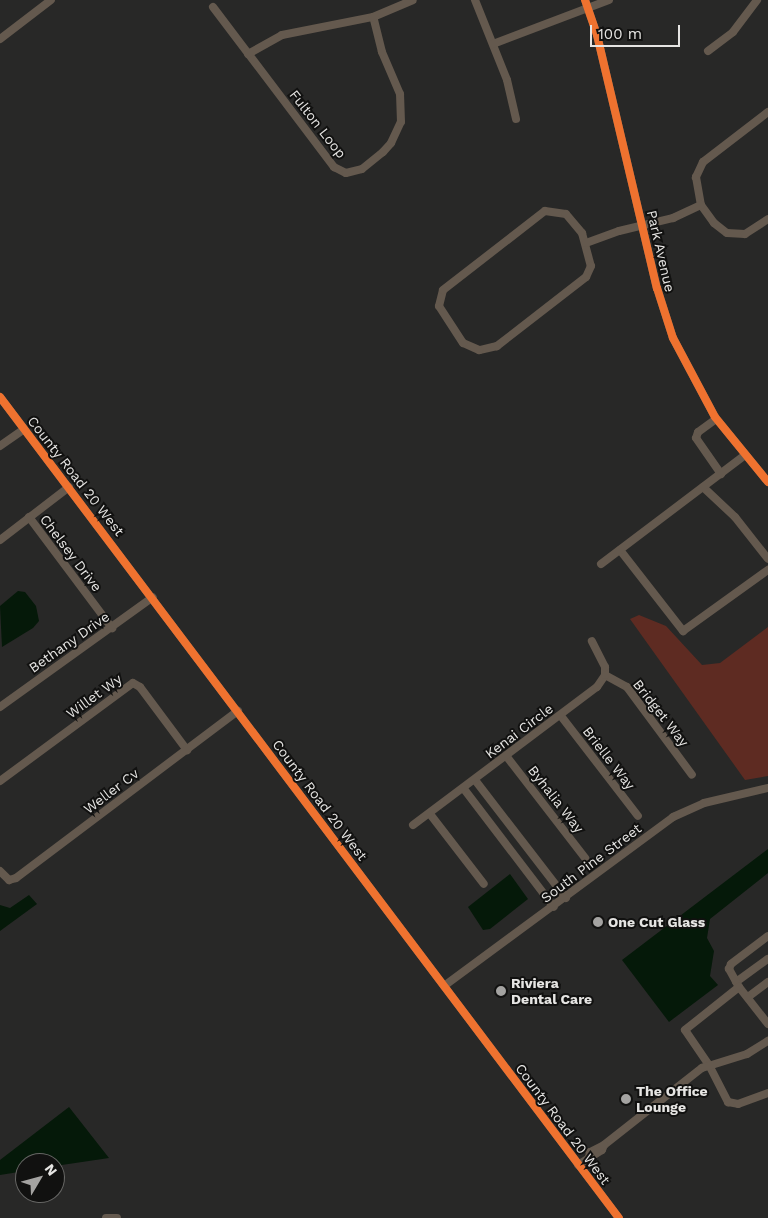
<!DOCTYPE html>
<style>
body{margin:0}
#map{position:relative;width:768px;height:1218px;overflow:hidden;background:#282827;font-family:"Work Sans",sans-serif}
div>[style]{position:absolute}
.green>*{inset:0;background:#5e2b22}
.water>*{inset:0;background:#051909}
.minor>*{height:8px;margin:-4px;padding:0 4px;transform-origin:4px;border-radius:4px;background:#64594e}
.cycleway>*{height:8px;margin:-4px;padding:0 4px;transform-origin:4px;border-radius:4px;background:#ef722f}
.dots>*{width:14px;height:14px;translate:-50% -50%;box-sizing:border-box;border:2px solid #111110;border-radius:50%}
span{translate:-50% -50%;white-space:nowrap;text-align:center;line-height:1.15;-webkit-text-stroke:4px #111110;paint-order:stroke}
.street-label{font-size:14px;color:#e6e5e3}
.poi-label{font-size:14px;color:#e6e5e3;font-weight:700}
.left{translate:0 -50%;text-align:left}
.north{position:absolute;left:15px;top:1153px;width:50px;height:50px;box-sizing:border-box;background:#111110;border:1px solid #666664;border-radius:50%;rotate:53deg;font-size:14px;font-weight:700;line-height:20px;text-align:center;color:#e6e5e3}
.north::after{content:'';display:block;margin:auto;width:18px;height:22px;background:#a4a3a1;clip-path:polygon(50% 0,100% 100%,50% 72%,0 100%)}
.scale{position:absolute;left:590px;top:25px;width:90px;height:22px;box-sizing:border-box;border:2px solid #e6e5e3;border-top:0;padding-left:6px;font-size:15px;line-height:18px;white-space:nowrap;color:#e6e5e3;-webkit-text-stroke:4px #111110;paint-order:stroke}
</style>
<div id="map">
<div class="green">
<div style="clip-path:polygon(639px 615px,666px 626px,702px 665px,720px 663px,768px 627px,768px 776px,745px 780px,630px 619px)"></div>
</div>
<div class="water">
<div style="clip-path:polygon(18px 591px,25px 592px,36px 606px,39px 621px,33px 628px,2px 647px,0 606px)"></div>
<div style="clip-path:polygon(768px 849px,768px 873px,710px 919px,707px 938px,714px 951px,710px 976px,718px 985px,669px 1022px,622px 960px)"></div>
<div style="clip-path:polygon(510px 874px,528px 899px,490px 929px,483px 930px,468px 907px)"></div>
<div style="clip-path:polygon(29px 895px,37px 904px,0 931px,0 905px,10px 908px)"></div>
<div style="clip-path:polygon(69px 1107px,109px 1158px,55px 1166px,55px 1163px,25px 1163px,25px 1171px,0 1175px,0 1160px)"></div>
</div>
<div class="minor">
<div style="left:475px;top:0;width:86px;rotate:68.2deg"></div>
<div style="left:507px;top:80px;width:40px;rotate:77deg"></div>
<div style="left:585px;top:0;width:37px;rotate:71deg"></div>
<div style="left:597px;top:35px;width:260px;rotate:76.7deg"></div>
<div style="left:657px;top:288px;width:52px;rotate:72.3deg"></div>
<div style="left:673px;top:338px;width:89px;rotate:62deg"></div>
<div style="left:715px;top:417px;width:84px;rotate:50.8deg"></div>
<div style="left:213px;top:7px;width:201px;rotate:52.9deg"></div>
<div style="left:334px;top:167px;width:13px;rotate:27deg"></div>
<div style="left:346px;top:173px;width:16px;rotate:-14deg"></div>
<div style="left:362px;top:169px;width:27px;rotate:-39deg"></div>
<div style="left:383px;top:152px;width:12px;rotate:-48deg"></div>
<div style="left:391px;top:143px;width:23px;rotate:-65deg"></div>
<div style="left:401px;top:122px;width:28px;rotate:-92deg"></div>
<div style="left:400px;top:94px;width:46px;rotate:-113.2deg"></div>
<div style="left:382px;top:52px;width:36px;rotate:-104deg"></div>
<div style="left:0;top:39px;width:64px;rotate:-37.4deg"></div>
<div style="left:493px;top:44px;width:124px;rotate:-20.8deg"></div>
<div style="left:708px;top:51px;width:31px;rotate:-37deg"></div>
<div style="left:733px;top:32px;width:40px;rotate:-53deg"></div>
<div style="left:248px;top:54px;width:39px;rotate:-29deg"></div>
<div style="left:282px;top:35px;width:93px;rotate:-11.2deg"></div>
<div style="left:373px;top:17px;width:43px;rotate:-23deg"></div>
<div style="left:768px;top:112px;width:82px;rotate:142.4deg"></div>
<div style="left:703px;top:162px;width:17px;rotate:115deg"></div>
<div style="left:696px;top:177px;width:28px;rotate:80deg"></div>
<div style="left:701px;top:205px;width:22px;rotate:54deg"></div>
<div style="left:714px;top:223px;width:16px;rotate:38deg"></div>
<div style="left:727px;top:233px;width:18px;rotate:3deg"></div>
<div style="left:745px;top:234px;width:27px;rotate:-33deg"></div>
<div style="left:545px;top:211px;width:21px;rotate:8deg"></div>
<div style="left:566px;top:214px;width:25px;rotate:50deg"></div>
<div style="left:582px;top:233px;width:34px;rotate:75deg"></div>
<div style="left:591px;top:266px;width:12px;rotate:114deg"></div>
<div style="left:586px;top:277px;width:113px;rotate:142.2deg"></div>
<div style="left:497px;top:346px;width:18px;rotate:167deg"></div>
<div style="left:479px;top:350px;width:17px;rotate:-156deg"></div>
<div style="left:463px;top:343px;width:44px;rotate:-123deg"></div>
<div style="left:439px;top:306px;width:16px;rotate:-76deg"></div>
<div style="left:443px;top:290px;width:129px;rotate:-37.8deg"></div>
<div style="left:586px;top:243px;width:35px;rotate:-20deg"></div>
<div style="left:619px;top:231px;width:56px;rotate:-13.5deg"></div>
<div style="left:673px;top:218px;width:31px;rotate:-25deg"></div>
<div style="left:0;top:397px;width:1028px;rotate:52.99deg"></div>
<div style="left:716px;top:419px;width:22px;rotate:144deg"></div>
<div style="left:698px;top:432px;width:6px;rotate:108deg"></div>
<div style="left:696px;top:438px;width:44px;rotate:55.2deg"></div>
<div style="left:0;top:446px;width:29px;rotate:-35deg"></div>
<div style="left:703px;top:487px;width:44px;rotate:43.2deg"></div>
<div style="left:735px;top:517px;width:53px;rotate:51.8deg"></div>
<div style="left:29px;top:517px;width:139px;rotate:53.2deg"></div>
<div style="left:0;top:540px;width:87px;rotate:-37.5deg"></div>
<div style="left:620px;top:550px;width:103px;rotate:52.1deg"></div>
<div style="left:683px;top:631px;width:105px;rotate:-35.7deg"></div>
<div style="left:601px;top:564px;width:179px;rotate:-37.1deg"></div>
<div style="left:605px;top:675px;width:25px;rotate:29deg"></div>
<div style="left:627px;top:687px;width:109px;rotate:53.5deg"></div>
<div style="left:0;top:707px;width:188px;rotate:-35.7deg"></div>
<div style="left:561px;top:716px;width:126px;rotate:52.4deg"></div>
<div style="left:507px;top:757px;width:128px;rotate:52.3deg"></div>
<div style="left:475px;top:780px;width:149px;rotate:52.4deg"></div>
<div style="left:0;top:781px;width:165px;rotate:-36.4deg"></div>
<div style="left:133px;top:683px;width:8px;rotate:30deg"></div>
<div style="left:140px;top:687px;width:79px;rotate:53.3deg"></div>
<div style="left:464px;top:789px;width:148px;rotate:52.7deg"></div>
<div style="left:430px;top:814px;width:88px;rotate:52.4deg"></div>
<div style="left:413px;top:825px;width:230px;rotate:-36.9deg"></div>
<div style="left:597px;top:687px;width:14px;rotate:-56deg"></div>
<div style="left:605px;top:675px;width:8px;rotate:-90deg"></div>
<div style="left:605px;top:667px;width:29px;rotate:-117deg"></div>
<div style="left:0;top:871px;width:13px;rotate:45deg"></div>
<div style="left:9px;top:880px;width:7px;rotate:-16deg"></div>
<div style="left:16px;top:878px;width:278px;rotate:-37deg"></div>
<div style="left:736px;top:982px;width:39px;rotate:-36deg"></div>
<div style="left:444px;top:986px;width:285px;rotate:-36.4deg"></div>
<div style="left:673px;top:817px;width:34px;rotate:-24deg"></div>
<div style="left:704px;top:803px;width:66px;rotate:-13.2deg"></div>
<div style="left:739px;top:987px;width:21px;rotate:-119deg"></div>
<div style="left:729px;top:969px;width:5px;rotate:-68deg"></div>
<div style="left:731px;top:964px;width:46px;rotate:-37.1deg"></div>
<div style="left:748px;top:997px;width:25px;rotate:-37deg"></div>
<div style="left:768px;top:1024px;width:47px;rotate:-128.1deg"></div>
<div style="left:739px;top:987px;width:69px;rotate:141.5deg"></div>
<div style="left:685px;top:1030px;width:42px;rotate:55.6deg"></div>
<div style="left:709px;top:1065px;width:42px;rotate:62.8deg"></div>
<div style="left:728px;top:1102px;width:10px;rotate:11deg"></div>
<div style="left:738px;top:1104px;width:32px;rotate:-20deg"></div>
<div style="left:604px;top:1145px;width:125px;rotate:-38.2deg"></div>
<div style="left:702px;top:1068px;width:47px;rotate:-17.3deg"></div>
<div style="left:747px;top:1054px;width:25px;rotate:-32deg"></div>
<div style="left:578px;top:1165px;width:28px;rotate:-32deg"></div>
<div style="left:602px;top:1150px;width:5px;rotate:-68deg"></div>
<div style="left:604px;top:1145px;width:16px;rotate:153deg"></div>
<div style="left:590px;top:1152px;width:5px;rotate:101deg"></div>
<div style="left:106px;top:1218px;width:11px"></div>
</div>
<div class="cycleway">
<div style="left:585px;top:0;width:37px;rotate:71deg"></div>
<div style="left:597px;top:35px;width:260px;rotate:76.7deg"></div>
<div style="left:657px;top:288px;width:52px;rotate:72.3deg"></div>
<div style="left:673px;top:338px;width:89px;rotate:62deg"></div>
<div style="left:715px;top:417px;width:84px;rotate:50.8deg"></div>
<div style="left:0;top:397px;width:1028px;rotate:52.99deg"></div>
</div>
<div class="dots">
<div style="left:598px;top:922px;background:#a4a3a1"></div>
<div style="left:501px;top:991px;background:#a4a3a1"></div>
<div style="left:626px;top:1099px;background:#a4a3a1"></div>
</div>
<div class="street-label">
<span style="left:318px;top:124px;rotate:52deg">Fulton Loop</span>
<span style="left:661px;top:251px;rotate:77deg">Park Avenue</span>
<span style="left:76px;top:476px;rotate:52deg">County Road 20 West</span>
<span style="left:71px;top:553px;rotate:53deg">Chelsey Drive</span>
<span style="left:69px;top:642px;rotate:-35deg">Bethany Drive</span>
<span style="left:94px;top:696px;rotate:-36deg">Willet Wy</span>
<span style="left:661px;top:713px;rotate:52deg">Bridget Way</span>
<span style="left:519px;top:731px;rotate:-37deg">Kenai Circle</span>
<span style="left:609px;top:758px;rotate:52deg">Brielle Way</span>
<span style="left:111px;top:791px;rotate:-37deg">Weller Cv</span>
<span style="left:556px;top:799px;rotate:52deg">Byhalia Way</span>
<span style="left:320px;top:800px;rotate:53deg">County Road 20 West</span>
<span style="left:591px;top:863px;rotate:-37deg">South Pine Street</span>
<span style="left:563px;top:1124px;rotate:53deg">County Road 20 West</span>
</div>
<div class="poi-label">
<span class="left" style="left:608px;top:922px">One Cut Glass</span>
<span class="left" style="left:511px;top:991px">Riviera<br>Dental Care</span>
<span class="left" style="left:636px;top:1099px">The Office<br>Lounge</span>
</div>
<div class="north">N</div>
<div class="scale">100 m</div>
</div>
